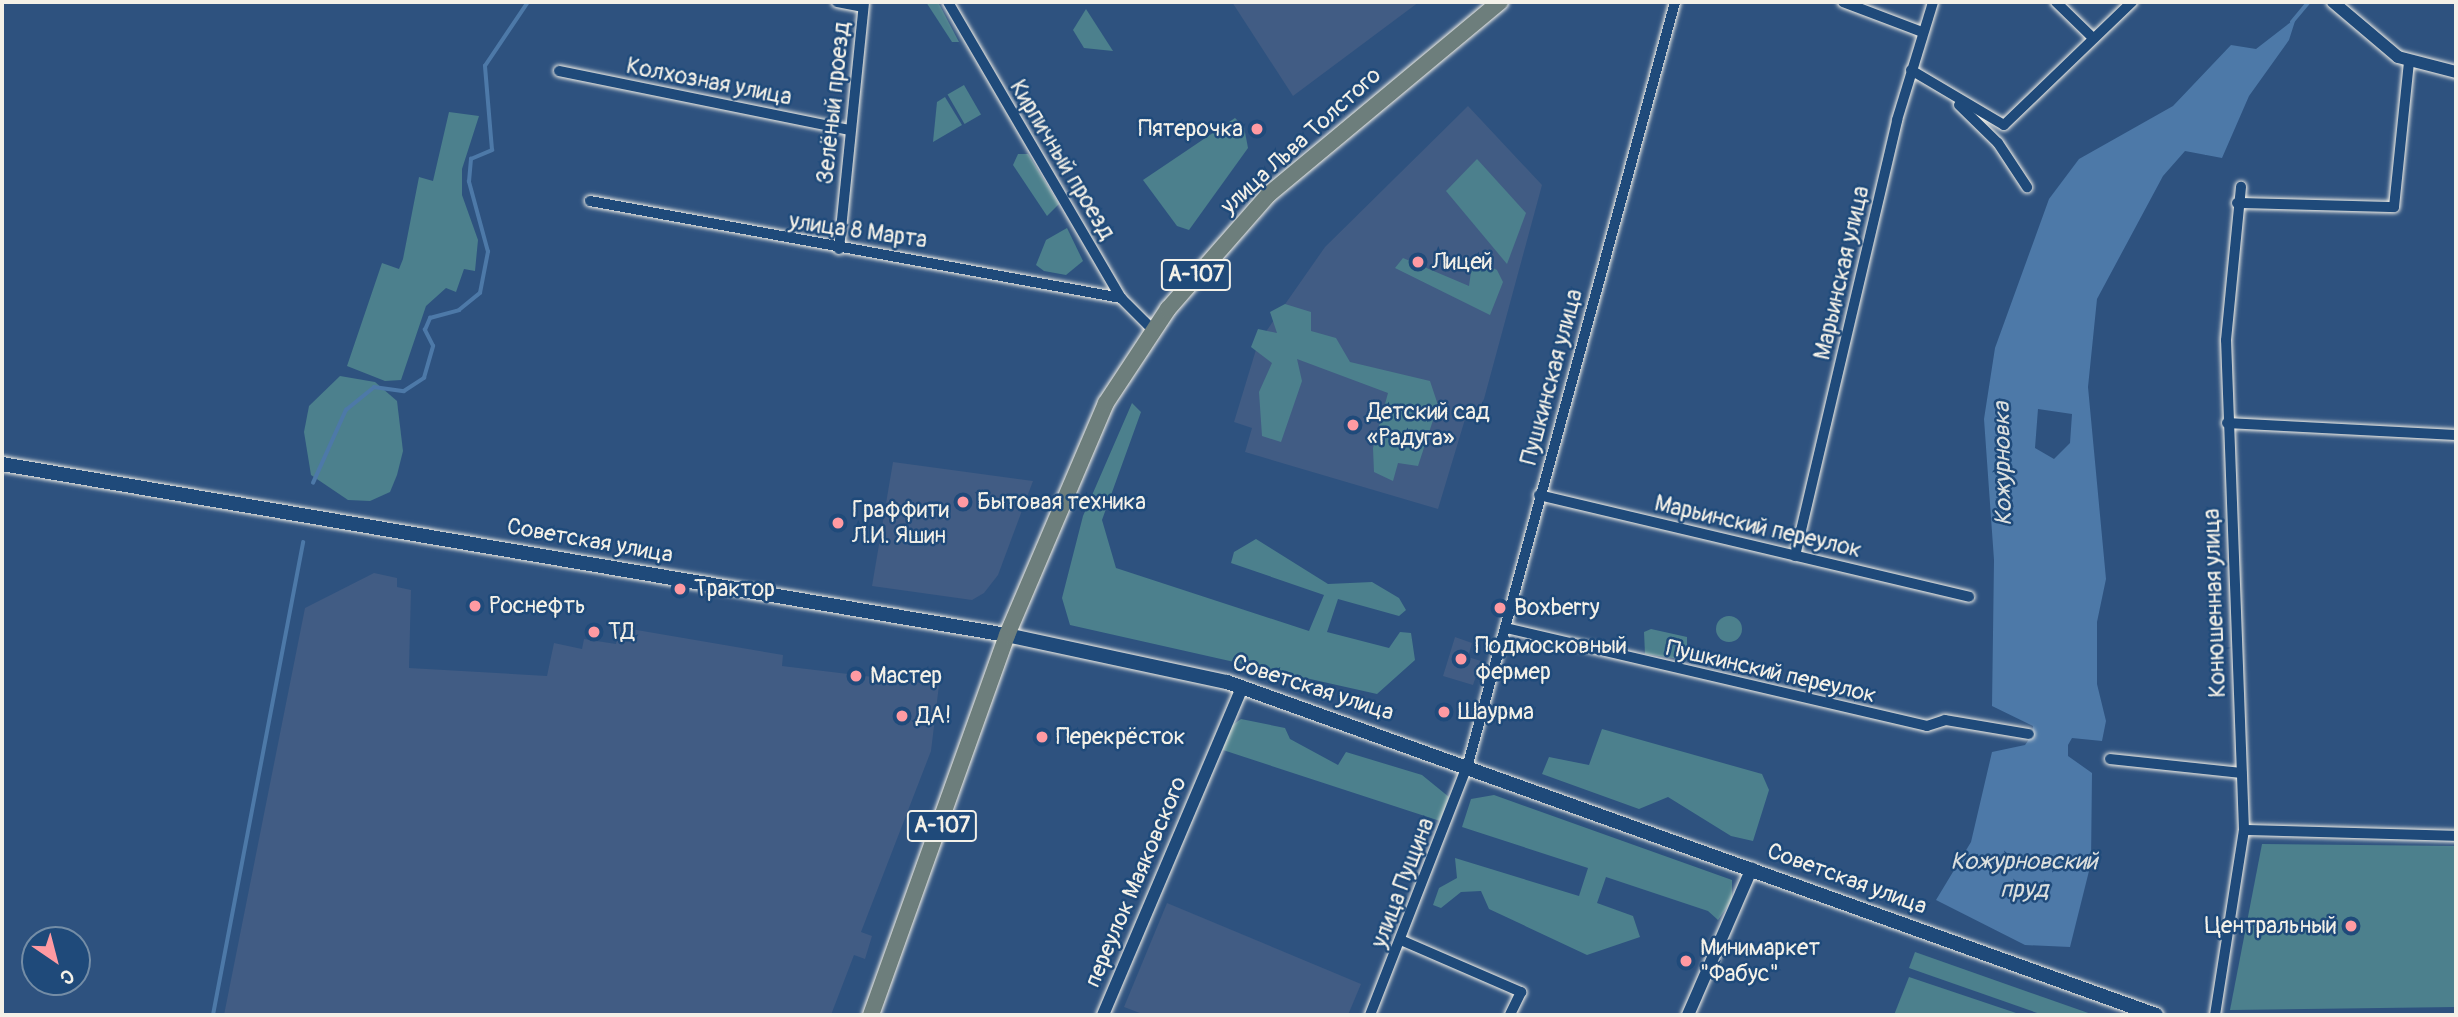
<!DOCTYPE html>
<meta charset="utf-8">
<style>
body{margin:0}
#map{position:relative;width:2458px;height:1017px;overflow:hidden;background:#2e527f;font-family:Pangolin,sans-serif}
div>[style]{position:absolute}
.built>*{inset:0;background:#415c84}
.green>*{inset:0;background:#4c808d;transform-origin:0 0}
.round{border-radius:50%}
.water>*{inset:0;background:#4d79a8}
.stream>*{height:3.5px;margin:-1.75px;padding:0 1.75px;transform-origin:1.75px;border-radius:1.75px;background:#4d79a8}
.roads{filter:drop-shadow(0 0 2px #f4f1e8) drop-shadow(0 0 2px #f4f1e8)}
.minor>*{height:10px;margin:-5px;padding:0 5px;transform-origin:5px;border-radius:5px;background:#1f4a7a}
.tertiary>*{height:12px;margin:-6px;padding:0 6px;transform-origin:6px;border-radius:6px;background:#1f4a7a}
.secondary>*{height:14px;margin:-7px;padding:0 7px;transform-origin:7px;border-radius:7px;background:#1f4a7a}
.trunk>*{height:16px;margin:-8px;padding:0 8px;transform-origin:8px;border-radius:8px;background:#6d7e7c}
.dots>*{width:19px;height:19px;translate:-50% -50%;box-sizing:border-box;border:4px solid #1f4a7a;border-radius:50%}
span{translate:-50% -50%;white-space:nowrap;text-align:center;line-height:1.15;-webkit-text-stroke:5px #1f4a7a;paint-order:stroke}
.shield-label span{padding:2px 5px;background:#1f4a7a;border:2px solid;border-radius:5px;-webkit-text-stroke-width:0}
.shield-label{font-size:21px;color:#f4f1e8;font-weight:700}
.street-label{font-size:23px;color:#f4f1e8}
.poi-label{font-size:23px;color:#f4f1e8}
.right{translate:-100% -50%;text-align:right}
.left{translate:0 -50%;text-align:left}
.water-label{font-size:24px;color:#dbdfde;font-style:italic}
.frame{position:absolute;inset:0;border:4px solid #f4f1e8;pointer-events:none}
.north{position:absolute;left:21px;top:926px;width:70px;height:70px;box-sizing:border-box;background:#1f4a7a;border:2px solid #748da6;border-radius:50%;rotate:145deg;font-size:19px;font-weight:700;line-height:28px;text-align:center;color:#f4f1e8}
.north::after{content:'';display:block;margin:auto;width:24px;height:32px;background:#ff9aa2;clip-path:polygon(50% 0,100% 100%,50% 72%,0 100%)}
</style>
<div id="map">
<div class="built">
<div style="clip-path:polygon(1232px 2px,1419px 2px,1293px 96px)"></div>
<div style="clip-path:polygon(1468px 106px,1542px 185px,1484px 399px,1479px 409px,1469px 406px,1438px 509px,1245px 452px,1252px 428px,1234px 422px,1258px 343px,1325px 247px)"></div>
<div style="clip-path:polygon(893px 462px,1033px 481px,998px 575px,984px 593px,972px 600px,872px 586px)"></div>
<div style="clip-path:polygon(374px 573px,397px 578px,397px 587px,411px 590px,409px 668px,547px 676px,554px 643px,582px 649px,584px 639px,616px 644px,619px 627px,783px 655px,782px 666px,939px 685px,931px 751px,861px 932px,872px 936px,865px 959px,854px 955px,831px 1015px,224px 1015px,305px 608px)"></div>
<div style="clip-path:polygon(1455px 637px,1472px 643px,1468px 657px,1481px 661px,1473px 685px,1443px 676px)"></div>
<div style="clip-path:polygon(1167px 903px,1361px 984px,1348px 1015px,1145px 1015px,1124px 1007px)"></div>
</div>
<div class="green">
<div style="clip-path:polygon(926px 2px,938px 2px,959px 42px,952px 42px)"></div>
<div style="clip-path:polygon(1086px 9px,1113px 51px,1084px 48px,1073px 30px)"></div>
<div style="left:964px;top:85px;width:34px;height:19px;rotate:60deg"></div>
<div style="clip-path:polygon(945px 97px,962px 125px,933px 142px,937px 102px)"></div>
<div style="clip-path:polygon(449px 112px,479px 116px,462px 169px,462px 195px,478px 240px,475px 271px,464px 269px,456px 292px,446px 288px,426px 306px,401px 380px,385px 381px,347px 366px,382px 263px,399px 269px,403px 259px,419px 177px,433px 181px)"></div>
<div style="clip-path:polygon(1235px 118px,1244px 127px,1248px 148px,1189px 230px,1177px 226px,1143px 180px)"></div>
<div style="clip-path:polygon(1018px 154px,1028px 154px,1059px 204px,1047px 216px,1013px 165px)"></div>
<div style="clip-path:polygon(1477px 159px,1526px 213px,1507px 264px,1446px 191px)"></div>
<div style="clip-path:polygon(1067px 228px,1083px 261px,1066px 275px,1044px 271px,1036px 265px,1046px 240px)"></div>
<div style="clip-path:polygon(1403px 258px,1469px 286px,1473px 258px,1497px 270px,1503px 282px,1490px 315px,1395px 268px)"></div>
<div style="clip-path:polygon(1285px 304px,1311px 312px,1311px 331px,1336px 338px,1350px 362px,1430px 381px,1438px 405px,1418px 466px,1398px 463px,1393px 481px,1374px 472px,1373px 448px,1388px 393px,1297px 359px,1302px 381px,1281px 442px,1262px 436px,1259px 392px,1272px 363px,1251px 347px,1258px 329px,1277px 333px,1270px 312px)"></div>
<div style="clip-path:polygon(340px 376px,375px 382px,397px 401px,403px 451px,397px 475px,390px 492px,370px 501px,348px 500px,311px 475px,304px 432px,309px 406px)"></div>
<div style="clip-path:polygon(1132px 403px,1141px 412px,1102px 520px,1116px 568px,1309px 631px,1324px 595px,1231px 563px,1234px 552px,1256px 539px,1328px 584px,1372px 582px,1399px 598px,1406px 610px,1399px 616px,1338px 599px,1327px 632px,1389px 648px,1400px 632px,1411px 633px,1415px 660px,1377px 694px,1070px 625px,1062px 598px,1083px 516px)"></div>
<div class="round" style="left:1716px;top:616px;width:26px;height:26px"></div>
<div style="clip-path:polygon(1651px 629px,1687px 637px,1687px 660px,1645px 654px,1644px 632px)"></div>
<div style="clip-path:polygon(1241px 719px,1285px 728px,1290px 739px,1338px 765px,1346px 752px,1422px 775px,1449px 797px,1440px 821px,1223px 750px,1224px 731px)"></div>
<div style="clip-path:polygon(1602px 729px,1762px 774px,1769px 790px,1753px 841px,1731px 836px,1668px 797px,1639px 809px,1542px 774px,1549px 757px,1589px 765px)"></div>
<div style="clip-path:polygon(1494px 795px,1732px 880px,1732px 900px,1718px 920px,1708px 911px,1606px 877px,1597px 903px,1633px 916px,1640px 937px,1587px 955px,1489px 909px,1481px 891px,1461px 892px,1441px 908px,1433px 905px,1439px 888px,1457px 878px,1455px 858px,1579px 896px,1588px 868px,1462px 827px,1471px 799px)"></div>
<div style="clip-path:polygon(2262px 844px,2456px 846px,2456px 1007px,2230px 1010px)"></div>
<div style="clip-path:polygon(1915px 952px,2094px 1015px,2043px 1015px,1909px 968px)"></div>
<div style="clip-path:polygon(1909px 977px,2022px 1015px,1894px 1015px)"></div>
</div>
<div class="water">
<div style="clip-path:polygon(evenodd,2296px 18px,2289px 40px,2249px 96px,2222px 158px,2185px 151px,2163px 176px,2097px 299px,2088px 387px,2106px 579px,2097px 622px,2097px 684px,2106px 721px,2102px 741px,2072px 738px,2068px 745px,2068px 756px,2092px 773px,2091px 863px,2070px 947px,2025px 945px,1936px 900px,1971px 842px,1992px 752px,2025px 745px,2032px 735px,2033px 726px,1992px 706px,1994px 560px,1984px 419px,1995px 348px,2049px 199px,2079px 159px,2173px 106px,2231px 45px,2256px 49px,2296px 18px,2038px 409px,2072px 414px,2070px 443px,2054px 459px,2035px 448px,2038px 409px)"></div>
</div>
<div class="stream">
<div style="left:2292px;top:22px;width:26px;rotate:-50deg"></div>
<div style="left:313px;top:483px;width:80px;rotate:-65.7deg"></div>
<div style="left:346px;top:410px;width:36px;rotate:-39deg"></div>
<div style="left:374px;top:387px;width:30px;rotate:8deg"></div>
<div style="left:404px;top:391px;width:24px;rotate:-33deg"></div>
<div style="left:424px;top:378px;width:33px;rotate:-74deg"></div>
<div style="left:433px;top:346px;width:18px;rotate:-117deg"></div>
<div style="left:425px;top:330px;width:13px;rotate:-67deg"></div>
<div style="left:430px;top:318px;width:30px;rotate:-15deg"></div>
<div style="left:459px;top:310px;width:27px;rotate:-39deg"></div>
<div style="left:480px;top:293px;width:42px;rotate:-79deg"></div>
<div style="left:488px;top:252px;width:73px;rotate:-105.2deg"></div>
<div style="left:469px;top:182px;width:23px;rotate:-85deg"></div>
<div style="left:471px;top:159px;width:23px;rotate:-23deg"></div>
<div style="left:492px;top:150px;width:84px;rotate:-94.8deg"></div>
<div style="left:485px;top:66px;width:77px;rotate:-56.1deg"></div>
<div style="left:213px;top:1015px;width:481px;rotate:-79.2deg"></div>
</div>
<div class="roads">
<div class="minor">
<div style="left:837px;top:2px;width:26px;rotate:11deg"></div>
<div style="left:948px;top:2px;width:343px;rotate:59.7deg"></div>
<div style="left:1121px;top:298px;width:45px;rotate:45deg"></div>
<div style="left:1843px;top:2px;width:85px;rotate:20.8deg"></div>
<div style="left:2056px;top:2px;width:52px;rotate:44.2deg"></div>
<div style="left:1911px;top:70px;width:108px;rotate:30.6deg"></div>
<div style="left:2004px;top:125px;width:178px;rotate:-43.9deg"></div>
<div style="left:559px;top:71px;width:297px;rotate:11.5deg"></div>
<div style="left:1959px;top:105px;width:54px;rotate:44.3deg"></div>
<div style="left:1998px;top:143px;width:53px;rotate:56.6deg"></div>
<div style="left:590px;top:201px;width:540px;rotate:10.35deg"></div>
<div style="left:2237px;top:203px;width:157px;rotate:1.5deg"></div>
<div style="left:2394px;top:207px;width:145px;rotate:-84.1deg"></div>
<div style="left:839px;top:249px;width:248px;rotate:-84.2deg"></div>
<div style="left:2227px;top:423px;width:229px;rotate:3deg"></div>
<div style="left:1539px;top:495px;width:442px;rotate:13.3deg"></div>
<div style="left:1795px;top:556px;width:448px;rotate:-76.8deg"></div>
<div style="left:1897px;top:120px;width:123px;rotate:-73deg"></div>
<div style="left:1506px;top:628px;width:432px;rotate:13.1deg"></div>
<div style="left:1927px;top:726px;width:19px;rotate:-18deg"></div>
<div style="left:1945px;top:720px;width:85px;rotate:9.5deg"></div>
<div style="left:2110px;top:759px;width:132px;rotate:6.1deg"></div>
<div style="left:2244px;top:830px;width:212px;rotate:1.6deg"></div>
<div style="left:1403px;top:941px;width:129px;rotate:23.4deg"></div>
<div style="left:1521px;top:992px;width:25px;rotate:116deg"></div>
<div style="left:1370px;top:1015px;width:269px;rotate:-68.7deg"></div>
<div style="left:1468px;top:764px;width:790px;rotate:-74.8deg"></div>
<div style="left:2215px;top:1015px;width:187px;rotate:-81.1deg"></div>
<div style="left:2244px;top:830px;width:490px;rotate:-92.1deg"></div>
<div style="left:2226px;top:340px;width:154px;rotate:-84.4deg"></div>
</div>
<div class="tertiary">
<div style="left:2333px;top:2px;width:85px;rotate:40.2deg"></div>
<div style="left:2398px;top:57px;width:60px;rotate:14.5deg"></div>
<div style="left:1103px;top:1015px;width:356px;rotate:-67deg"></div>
<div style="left:1688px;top:1015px;width:160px;rotate:-66.5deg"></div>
</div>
<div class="secondary">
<div style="left:2px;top:464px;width:1019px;rotate:9.66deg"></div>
<div style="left:1007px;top:635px;width:225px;rotate:12.1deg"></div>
<div style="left:1227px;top:682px;width:987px;rotate:19.72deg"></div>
</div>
<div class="trunk">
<div style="left:871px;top:1015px;width:404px;rotate:-70.3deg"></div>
<div style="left:1007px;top:635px;width:252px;rotate:-66.9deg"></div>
<div style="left:1106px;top:403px;width:113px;rotate:-56.6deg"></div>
<div style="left:1168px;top:309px;width:152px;rotate:-48.7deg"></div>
<div style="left:1268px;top:195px;width:302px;rotate:-39.8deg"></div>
</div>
</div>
<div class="dots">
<div style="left:1257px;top:129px;background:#ff9aa2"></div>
<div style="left:1418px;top:262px;background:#ff9aa2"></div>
<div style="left:1353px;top:425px;background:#ff9aa2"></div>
<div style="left:963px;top:502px;background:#ff9aa2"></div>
<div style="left:838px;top:523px;background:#ff9aa2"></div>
<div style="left:680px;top:589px;background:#ff9aa2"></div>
<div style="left:475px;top:606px;background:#ff9aa2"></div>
<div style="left:1500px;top:608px;background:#ff9aa2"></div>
<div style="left:594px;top:632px;background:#ff9aa2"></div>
<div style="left:1461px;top:659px;background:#ff9aa2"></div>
<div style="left:856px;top:676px;background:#ff9aa2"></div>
<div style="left:1444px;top:712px;background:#ff9aa2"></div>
<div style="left:902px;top:716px;background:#ff9aa2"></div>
<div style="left:1042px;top:737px;background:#ff9aa2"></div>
<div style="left:2351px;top:926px;background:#ff9aa2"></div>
<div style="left:1686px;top:961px;background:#ff9aa2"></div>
</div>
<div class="shield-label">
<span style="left:1196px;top:275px">А-107</span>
<span style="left:942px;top:826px">А-107</span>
</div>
<div class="street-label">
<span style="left:709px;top:82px;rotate:11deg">Колхозная улица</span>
<span style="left:834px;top:103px;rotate:-84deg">Зелёный проезд</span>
<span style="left:1301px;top:141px;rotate:-42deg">улица Льва Толстого</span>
<span style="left:1062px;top:160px;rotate:59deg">Кирпичный проезд</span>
<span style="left:858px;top:231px;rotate:8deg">улица 8 Марта</span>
<span style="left:1842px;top:273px;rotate:-77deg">Марьинская улица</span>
<span style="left:1552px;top:377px;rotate:-75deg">Пушкинская улица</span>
<span style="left:1758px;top:527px;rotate:13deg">Марьинский переулок</span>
<span style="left:590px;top:541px;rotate:10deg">Советская улица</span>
<span style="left:2215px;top:603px;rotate:-92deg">Конюшенная улица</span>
<span style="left:1771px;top:672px;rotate:13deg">Пушкинский переулок</span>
<span style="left:1313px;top:688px;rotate:18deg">Советская улица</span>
<span style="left:1847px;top:879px;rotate:20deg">Советская улица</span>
<span style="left:1136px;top:882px;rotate:-67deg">переулок Маяковского</span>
<span style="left:1403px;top:883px;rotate:-69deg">улица Пущина</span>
</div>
<div class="poi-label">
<span class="right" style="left:1243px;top:129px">Пятерочка</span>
<span class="left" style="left:1432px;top:262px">Лицей</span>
<span class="left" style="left:1367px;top:425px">Детский сад<br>«Радуга»</span>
<span class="left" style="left:977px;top:502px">Бытовая техника</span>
<span class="left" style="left:852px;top:523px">Граффити<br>Л.И. Яшин</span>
<span class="left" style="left:694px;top:589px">Трактор</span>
<span class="left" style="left:489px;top:606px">Роснефть</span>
<span class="left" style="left:1514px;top:608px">Boxberry</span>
<span class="left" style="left:608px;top:632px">ТД</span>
<span class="left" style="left:1475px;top:659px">Подмосковный<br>фермер</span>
<span class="left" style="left:870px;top:676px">Мастер</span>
<span class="left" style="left:1458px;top:712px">Шаурма</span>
<span class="left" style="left:916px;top:716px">ДА!</span>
<span class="left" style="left:1056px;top:737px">Перекрёсток</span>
<span class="right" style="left:2337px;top:926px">Центральный</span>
<span class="left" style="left:1700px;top:961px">Минимаркет<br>"Фабус"</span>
</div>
<div class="water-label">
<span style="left:2003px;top:464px;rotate:-91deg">Кожурновка</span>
<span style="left:2024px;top:876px">Кожурновский<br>пруд</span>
</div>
<div class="frame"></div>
<div class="north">С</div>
</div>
